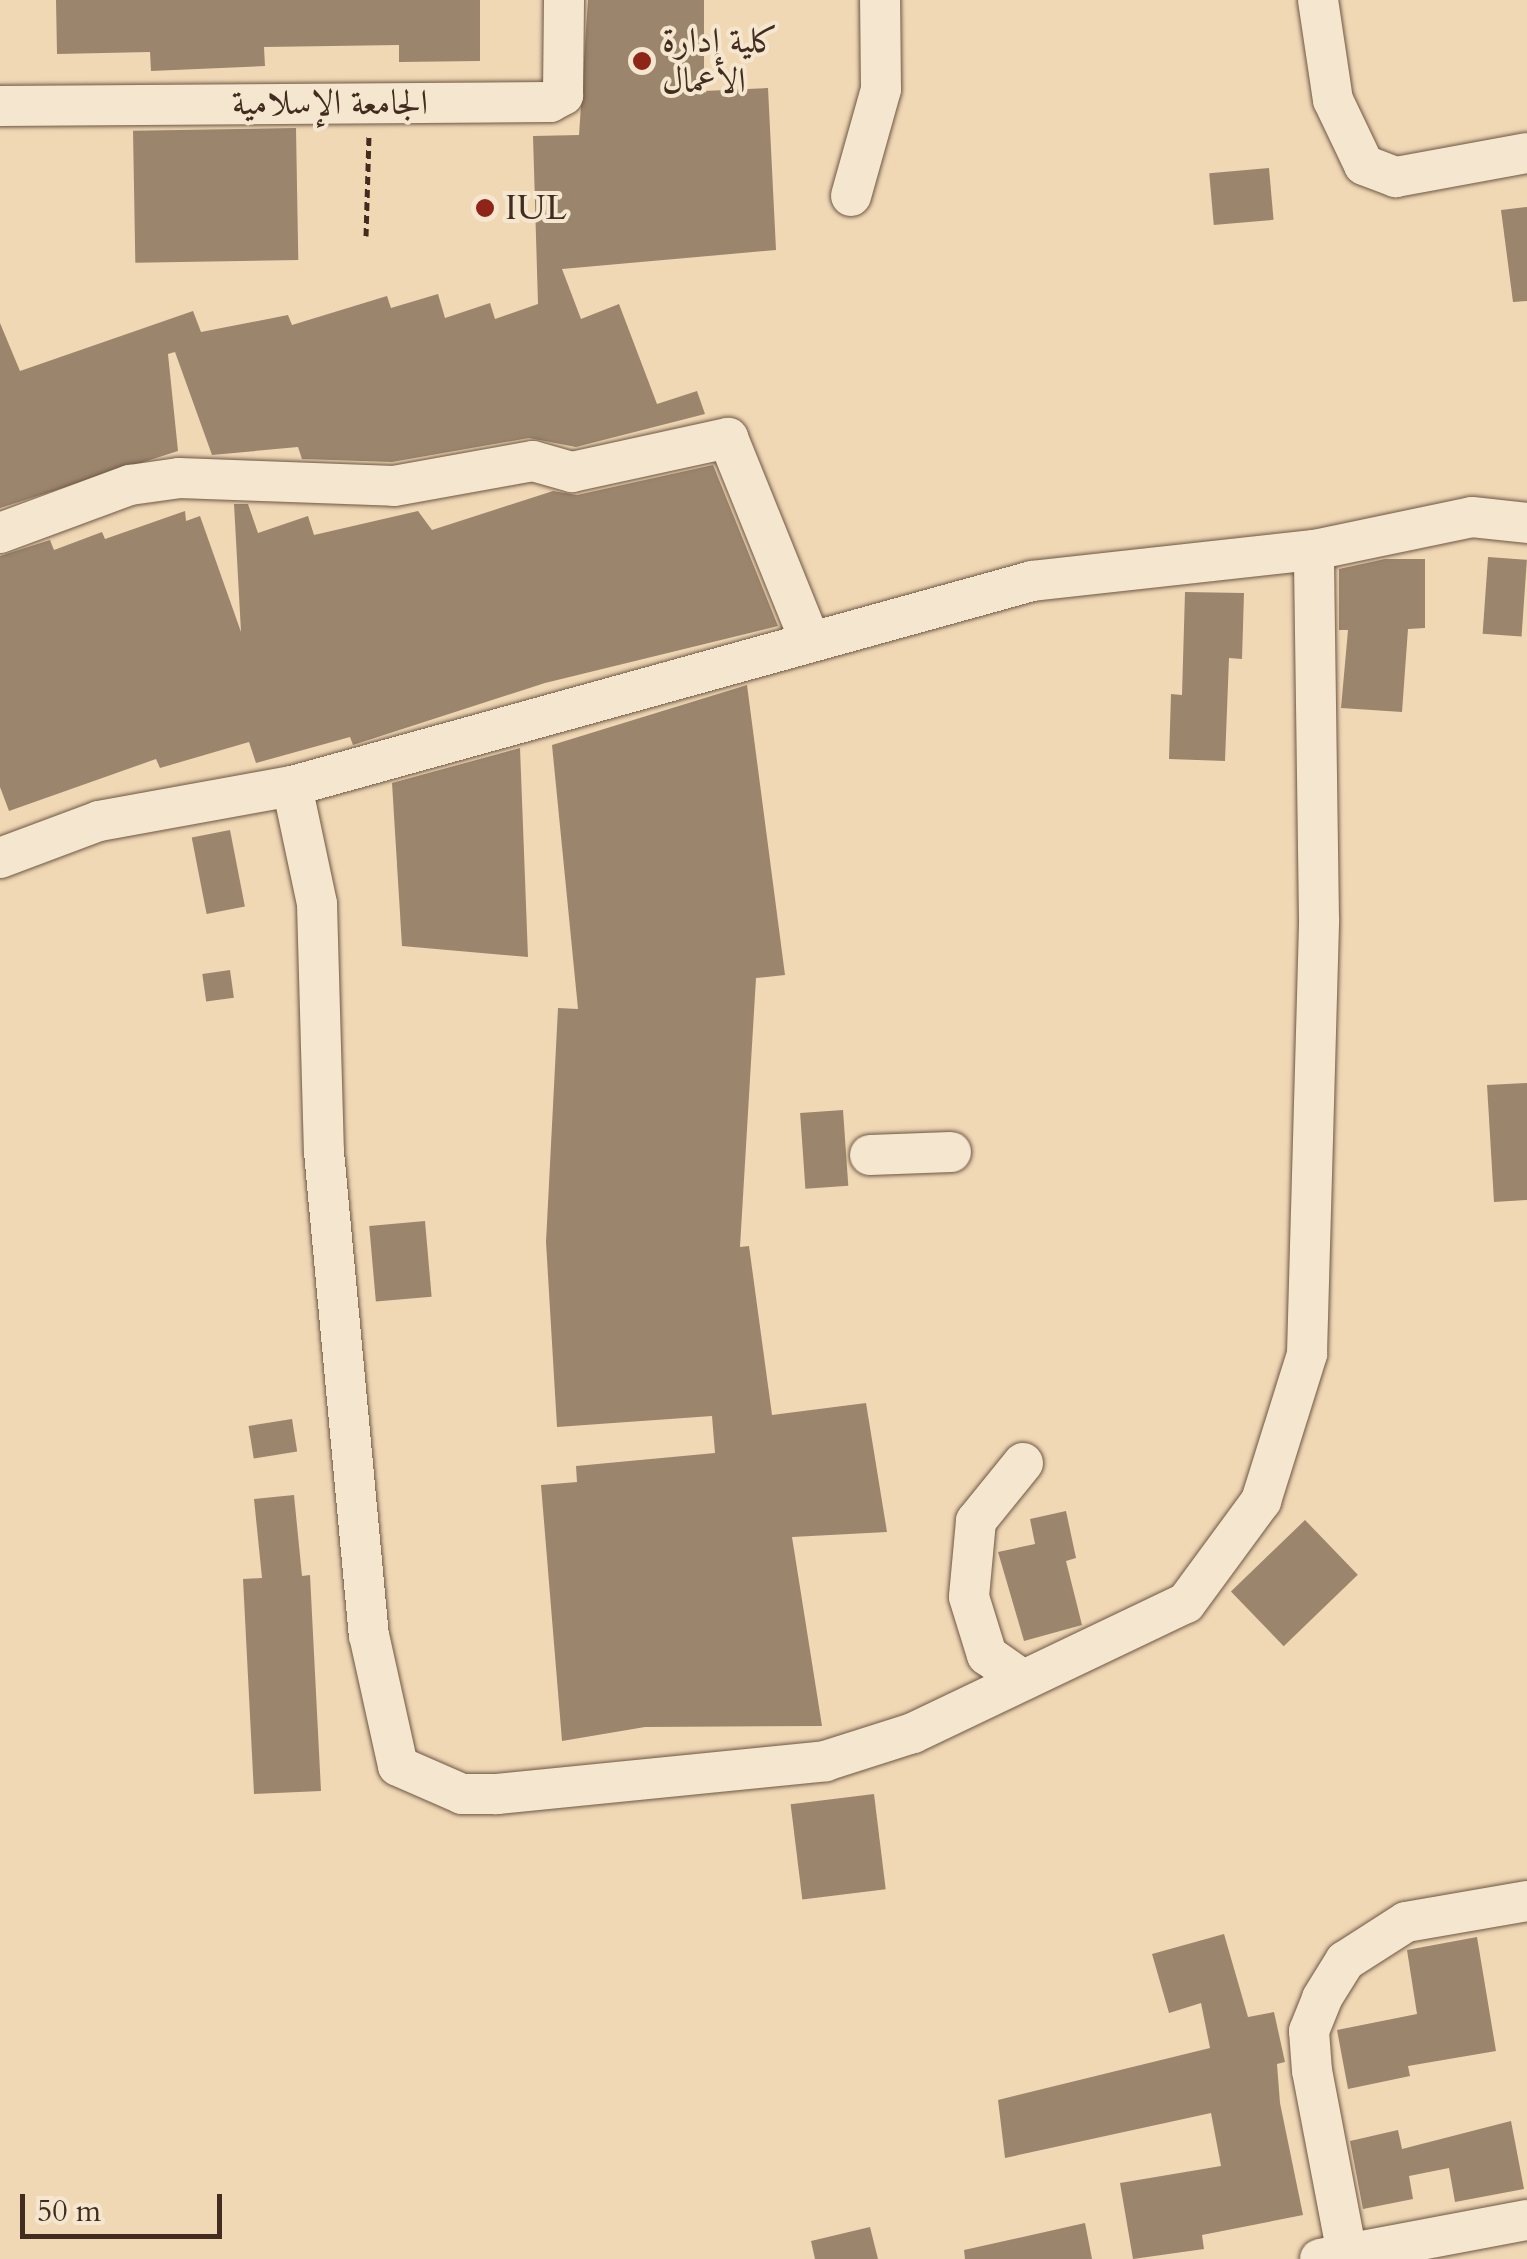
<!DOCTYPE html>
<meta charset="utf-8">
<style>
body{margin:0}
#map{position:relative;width:1527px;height:2259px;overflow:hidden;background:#f0d8b5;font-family:Cardo,Amiri,serif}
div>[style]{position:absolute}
.building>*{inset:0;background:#9c856d;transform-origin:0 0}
.path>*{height:5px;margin-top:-2.5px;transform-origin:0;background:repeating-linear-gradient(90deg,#422c1f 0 8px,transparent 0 13px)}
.roads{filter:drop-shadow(0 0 2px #6e5744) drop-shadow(0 0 2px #6e5744)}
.minor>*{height:40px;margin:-20px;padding:0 20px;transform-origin:20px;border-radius:20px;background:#f5e6cf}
.dots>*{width:28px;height:28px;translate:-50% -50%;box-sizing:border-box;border:5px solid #f5e6cf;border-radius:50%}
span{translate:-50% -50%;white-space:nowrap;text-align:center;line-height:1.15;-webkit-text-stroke:8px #f5e6cf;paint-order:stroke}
.poi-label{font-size:35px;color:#422c1f}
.left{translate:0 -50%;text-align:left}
.street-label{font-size:35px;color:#422c1f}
.scale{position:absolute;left:20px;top:2194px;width:202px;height:45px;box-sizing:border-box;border:5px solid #422c1f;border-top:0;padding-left:12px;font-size:30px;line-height:35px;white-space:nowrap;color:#422c1f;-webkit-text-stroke:8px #f5e6cf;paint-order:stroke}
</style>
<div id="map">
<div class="building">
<div style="clip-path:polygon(56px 0,480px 0,480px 61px,399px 62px,399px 45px,264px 47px,265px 66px,151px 71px,150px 52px,57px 54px)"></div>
<div style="clip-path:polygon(588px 0,704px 0,704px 91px,768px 88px,776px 250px,562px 269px,581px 319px,619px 304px,657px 404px,697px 391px,705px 414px,576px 447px,529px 438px,392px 462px,302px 459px,298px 447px,212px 455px,175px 352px,168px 354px,178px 451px,0 508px,0 323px,20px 371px,193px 311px,201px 332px,288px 315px,292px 325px,387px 296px,391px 308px,438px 294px,445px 318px,490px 303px,495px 319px,538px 304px,533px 136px,579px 135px)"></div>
<div style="left:296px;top:128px;width:132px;height:163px;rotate:89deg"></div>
<div style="left:1269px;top:168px;width:52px;height:60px;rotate:85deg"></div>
<div style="clip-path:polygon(1527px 207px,1527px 301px,1513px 302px,1501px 210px)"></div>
<div style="clip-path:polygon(713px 465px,778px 626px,545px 683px,353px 745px,350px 737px,256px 763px,249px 742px,160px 768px,156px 759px,9px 811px,0 787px,0 556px,50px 540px,54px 550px,102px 532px,105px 539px,185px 511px,186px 521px,200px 516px,241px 632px,234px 504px,248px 504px,258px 533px,308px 516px,314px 535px,418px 511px,432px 530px,553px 491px,577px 495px)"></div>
<div style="left:1488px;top:557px;width:39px;height:77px;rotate:4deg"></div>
<div style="clip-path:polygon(1385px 559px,1425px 559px,1425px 628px,1408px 629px,1402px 712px,1341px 708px,1348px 630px,1339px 630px,1339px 569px)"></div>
<div style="clip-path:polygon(1185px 592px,1244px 593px,1242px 659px,1229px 658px,1225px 761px,1169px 759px,1171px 694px,1182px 695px)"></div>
<div style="clip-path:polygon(747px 685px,785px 975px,756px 978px,740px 1247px,749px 1246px,772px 1415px,866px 1403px,887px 1532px,792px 1537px,822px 1726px,645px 1727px,562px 1741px,541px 1485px,577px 1482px,576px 1466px,715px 1453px,712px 1416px,557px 1427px,546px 1242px,558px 1008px,578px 1009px,552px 745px)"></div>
<div style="clip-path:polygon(520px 748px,528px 957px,402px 946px,392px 783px)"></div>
<div style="left:230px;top:830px;width:78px;height:39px;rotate:79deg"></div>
<div style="left:230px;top:970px;width:28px;height:28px;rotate:82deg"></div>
<div style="clip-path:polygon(1527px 1083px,1527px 1200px,1494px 1202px,1487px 1085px)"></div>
<div style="left:843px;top:1110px;width:76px;height:43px;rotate:86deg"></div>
<div style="left:425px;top:1221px;width:76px;height:56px;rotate:85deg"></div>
<div style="left:292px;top:1419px;width:33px;height:44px;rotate:81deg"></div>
<div style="clip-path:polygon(294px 1495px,302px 1576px,310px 1575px,321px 1791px,254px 1794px,243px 1579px,262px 1578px,254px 1499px)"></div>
<div style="clip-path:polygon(1066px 1511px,1076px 1558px,1066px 1561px,1082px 1625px,1024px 1641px,998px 1552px,1035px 1544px,1030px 1519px)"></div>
<div style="left:1305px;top:1520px;width:76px;height:103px;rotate:46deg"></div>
<div style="left:874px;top:1794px;width:96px;height:84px;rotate:83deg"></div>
<div style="clip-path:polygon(1224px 1934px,1248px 2017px,1274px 2012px,1285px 2062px,1277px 2064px,1280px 2103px,1303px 2215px,1202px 2235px,1204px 2249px,1133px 2259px,1120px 2183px,1221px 2166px,1211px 2113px,1005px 2158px,998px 2100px,1210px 2048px,1201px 2003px,1169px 2013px,1152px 1954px)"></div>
<div style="clip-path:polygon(1477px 1937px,1496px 2051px,1408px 2066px,1410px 2076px,1348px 2089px,1337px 2030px,1417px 2014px,1407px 1950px)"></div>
<div style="clip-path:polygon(1511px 2121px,1524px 2189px,1455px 2202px,1449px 2168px,1409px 2176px,1413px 2199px,1363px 2209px,1350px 2141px,1398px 2130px,1402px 2149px)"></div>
<div style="clip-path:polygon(1085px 2223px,1092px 2259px,965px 2259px,964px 2250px)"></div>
<div style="clip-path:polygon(870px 2227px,878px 2259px,815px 2259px,811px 2241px)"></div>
</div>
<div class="path">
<div style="left:366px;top:236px;width:101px;rotate:-88.3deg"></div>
</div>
<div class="roads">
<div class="minor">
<div style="left:1318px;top:0;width:101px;rotate:81.5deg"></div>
<div style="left:1333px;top:100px;width:72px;rotate:64.5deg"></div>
<div style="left:1364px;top:165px;width:34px;rotate:21deg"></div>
<div style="left:1396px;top:177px;width:133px;rotate:-10.4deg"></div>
<div style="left:0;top:106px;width:550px;rotate:-0.42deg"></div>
<div style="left:550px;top:102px;width:15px;rotate:-28deg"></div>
<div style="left:563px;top:95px;width:95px;rotate:-89.4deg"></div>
<div style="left:851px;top:196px;width:111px;rotate:-74.3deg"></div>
<div style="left:881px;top:89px;width:89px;rotate:-90.6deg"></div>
<div style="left:0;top:533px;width:139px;rotate:-20.3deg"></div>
<div style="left:130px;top:485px;width:49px;rotate:-8.1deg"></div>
<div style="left:179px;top:478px;width:215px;rotate:2.1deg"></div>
<div style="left:394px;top:486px;width:141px;rotate:-10.2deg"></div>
<div style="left:533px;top:461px;width:41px;rotate:15.8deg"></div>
<div style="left:572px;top:472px;width:160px;rotate:-12.3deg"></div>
<div style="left:728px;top:438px;width:219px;rotate:68deg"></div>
<div style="left:292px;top:786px;width:121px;rotate:78deg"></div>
<div style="left:317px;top:904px;width:248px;rotate:88.4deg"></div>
<div style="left:324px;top:1152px;width:485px;rotate:84.7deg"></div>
<div style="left:369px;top:1635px;width:134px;rotate:77.5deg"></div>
<div style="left:398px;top:1766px;width:70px;rotate:23.6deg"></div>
<div style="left:462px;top:1794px;width:35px"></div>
<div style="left:497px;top:1794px;width:330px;rotate:-5.7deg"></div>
<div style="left:825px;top:1761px;width:92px;rotate:-17.7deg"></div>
<div style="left:913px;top:1733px;width:302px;rotate:-25.5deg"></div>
<div style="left:1186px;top:1603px;width:127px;rotate:-53.7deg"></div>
<div style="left:1261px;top:1501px;width:154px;rotate:-72.6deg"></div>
<div style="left:1307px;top:1354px;width:435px;rotate:-88.4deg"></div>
<div style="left:1319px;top:919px;width:369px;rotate:-90.8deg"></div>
<div style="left:0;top:858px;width:106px;rotate:-20.5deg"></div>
<div style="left:99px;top:821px;width:196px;rotate:-10.3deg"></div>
<div style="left:292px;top:786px;width:768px;rotate:-15.48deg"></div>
<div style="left:1032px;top:581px;width:284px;rotate:-6.3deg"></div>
<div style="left:1314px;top:550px;width:161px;rotate:-11.8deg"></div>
<div style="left:1472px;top:517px;width:55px;rotate:6.2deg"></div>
<div style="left:870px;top:1155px;width:81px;rotate:-2.1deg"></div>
<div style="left:1023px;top:1463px;width:75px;rotate:129deg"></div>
<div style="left:976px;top:1521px;width:76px;rotate:95.3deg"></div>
<div style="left:969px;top:1597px;width:61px;rotate:72.8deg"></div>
<div style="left:987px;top:1655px;width:44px;rotate:34.8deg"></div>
<div style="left:1347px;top:2254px;width:186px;rotate:-100.8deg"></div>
<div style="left:1312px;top:2071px;width:40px;rotate:-94.3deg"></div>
<div style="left:1309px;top:2031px;width:35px;rotate:-68deg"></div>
<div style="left:1322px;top:1998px;width:44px;rotate:-58.1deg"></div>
<div style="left:1345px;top:1961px;width:72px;rotate:-32.6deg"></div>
<div style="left:1406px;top:1922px;width:123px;rotate:-9.8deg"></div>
<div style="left:1320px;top:2259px;width:211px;rotate:-10.7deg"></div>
</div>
</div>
<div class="dots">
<div style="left:642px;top:61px;background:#8f2418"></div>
<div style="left:485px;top:208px;background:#8f2418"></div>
</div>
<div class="poi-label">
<span class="left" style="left:662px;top:61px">كلية إدارة<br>الأعمال</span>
<span class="left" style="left:505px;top:208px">IUL</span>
</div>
<div class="street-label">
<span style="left:330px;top:103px">الجامعة الإسلامية</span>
</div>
<div class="scale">50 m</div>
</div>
